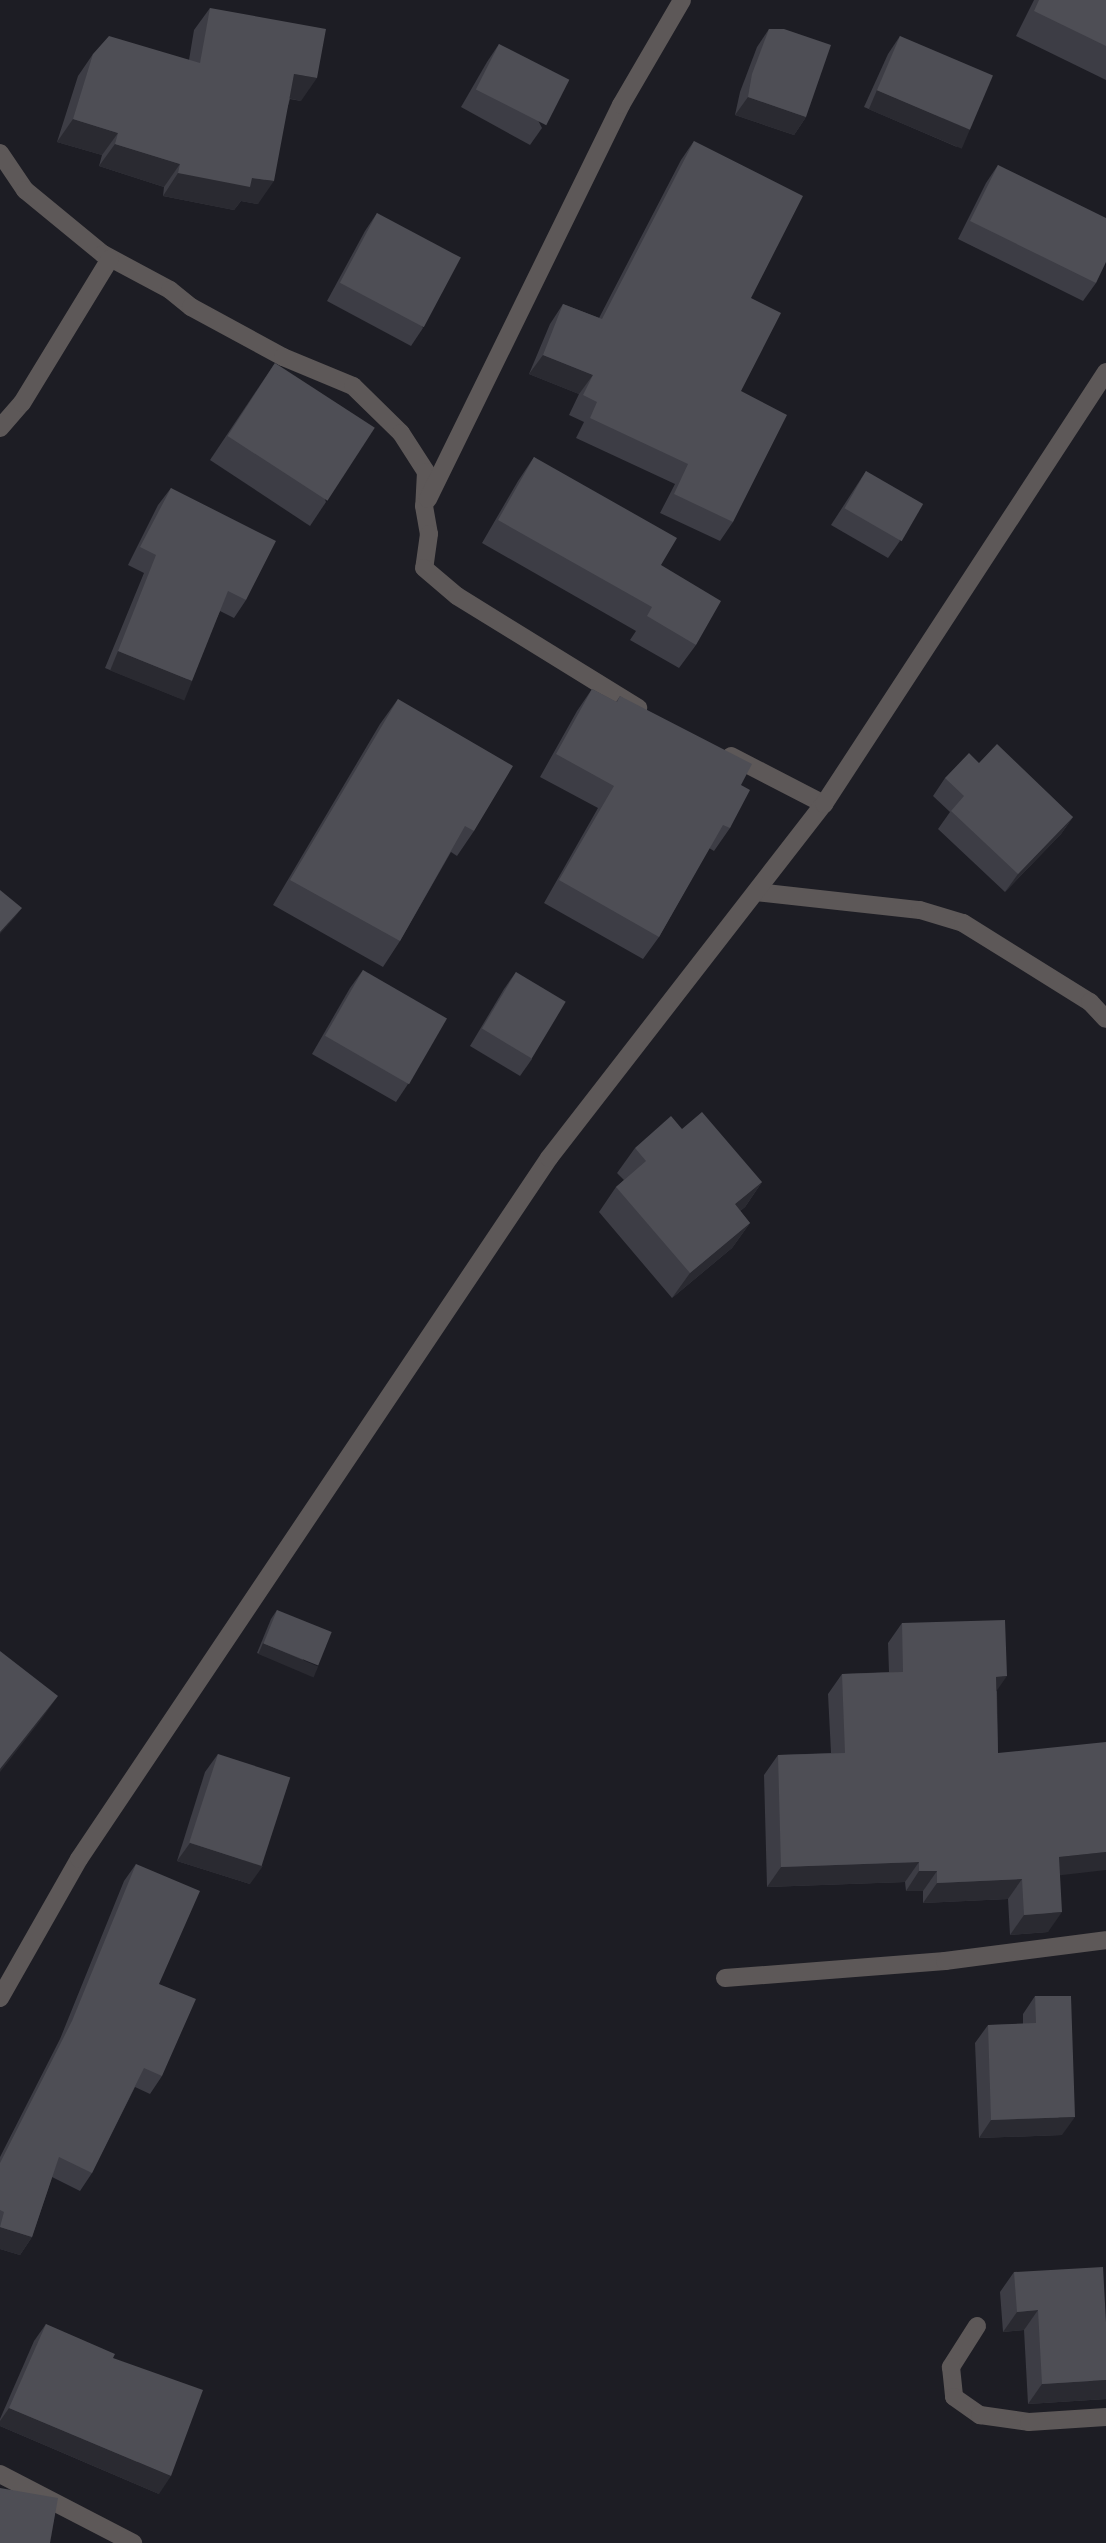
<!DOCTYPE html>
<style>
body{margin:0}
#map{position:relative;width:1106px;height:2543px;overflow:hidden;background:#1d1d24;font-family:"PT Serif",serif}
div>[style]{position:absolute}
.minor>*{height:18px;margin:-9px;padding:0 9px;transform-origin:9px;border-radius:9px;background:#5d5858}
.wall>*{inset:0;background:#3d3d45}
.shaded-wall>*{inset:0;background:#2a2a31;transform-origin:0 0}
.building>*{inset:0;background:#4e4e55;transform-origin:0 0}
span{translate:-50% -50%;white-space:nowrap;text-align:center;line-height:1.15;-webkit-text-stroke:7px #08080b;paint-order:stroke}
</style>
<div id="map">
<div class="minor">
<div style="left:0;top:153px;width:45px;rotate:56deg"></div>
<div style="left:25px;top:190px;width:101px;rotate:39.4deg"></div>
<div style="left:103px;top:254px;width:76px;rotate:28.2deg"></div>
<div style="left:170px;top:290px;width:27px;rotate:39deg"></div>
<div style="left:191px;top:307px;width:105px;rotate:28.5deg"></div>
<div style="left:283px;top:357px;width:76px;rotate:22.5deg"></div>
<div style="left:353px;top:386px;width:67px;rotate:44.4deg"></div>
<div style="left:401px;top:433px;width:46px;rotate:57.3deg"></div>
<div style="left:426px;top:472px;width:34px;rotate:93deg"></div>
<div style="left:424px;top:506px;width:28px;rotate:80deg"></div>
<div style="left:429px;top:534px;width:34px;rotate:98deg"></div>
<div style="left:424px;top:568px;width:43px;rotate:40.3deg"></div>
<div style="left:457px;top:596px;width:213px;rotate:31.7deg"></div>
<div style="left:0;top:428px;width:33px;rotate:-49deg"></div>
<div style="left:22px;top:403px;width:169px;rotate:-58.6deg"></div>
<div style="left:428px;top:499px;width:439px;rotate:-63.9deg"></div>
<div style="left:621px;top:105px;width:121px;rotate:-59.8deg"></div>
<div style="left:731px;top:756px;width:105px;rotate:27.3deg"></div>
<div style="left:756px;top:892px;width:165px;rotate:6.3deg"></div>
<div style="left:920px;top:910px;width:45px;rotate:16.8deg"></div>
<div style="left:963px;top:923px;width:150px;rotate:31.9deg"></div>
<div style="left:1090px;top:1002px;width:23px;rotate:47deg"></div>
<div style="left:725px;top:1978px;width:221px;rotate:-4.4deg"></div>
<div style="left:945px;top:1961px;width:162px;rotate:-7.4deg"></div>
<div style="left:0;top:1998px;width:160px;rotate:-60.4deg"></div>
<div style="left:79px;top:1859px;width:844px;rotate:-56.16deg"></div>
<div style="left:549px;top:1158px;width:448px;rotate:-52.2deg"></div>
<div style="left:824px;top:804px;width:516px;rotate:-56.86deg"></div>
<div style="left:977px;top:2326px;width:49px;rotate:122.4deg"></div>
<div style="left:951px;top:2367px;width:30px;rotate:84deg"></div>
<div style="left:954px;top:2397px;width:32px;rotate:35deg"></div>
<div style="left:980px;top:2415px;width:49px;rotate:8.1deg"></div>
<div style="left:1029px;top:2422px;width:77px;rotate:-3.7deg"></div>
<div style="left:0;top:2474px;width:150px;rotate:27.4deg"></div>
</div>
<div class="wall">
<div style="clip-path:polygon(1034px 0,1106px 0,1106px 80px,1016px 36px)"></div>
<div style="clip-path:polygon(210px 8px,301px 101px,290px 99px,258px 204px,241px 201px,234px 210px,163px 196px,164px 187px,99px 166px,102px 155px,57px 142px,78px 76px,93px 54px,189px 60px,194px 30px)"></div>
<div style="clip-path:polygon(769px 29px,806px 117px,794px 135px,735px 115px,740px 92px,757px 47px)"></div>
<div style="clip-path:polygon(900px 36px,957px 147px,864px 107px,888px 54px)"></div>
<div style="clip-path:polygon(499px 44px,542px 128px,530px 145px,461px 107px,487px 62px)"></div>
<div style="clip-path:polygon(694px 141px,751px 298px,741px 391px,733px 522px,720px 541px,660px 513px,675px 484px,576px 438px,584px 422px,569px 415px,579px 394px,529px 374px,550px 324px,563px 304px,599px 318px,681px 160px)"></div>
<div style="clip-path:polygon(998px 165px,1096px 283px,1083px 301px,958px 239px,986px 183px)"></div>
<div style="clip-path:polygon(377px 213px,423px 328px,411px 346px,327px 301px,365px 231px)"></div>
<div style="clip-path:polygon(275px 363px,326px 502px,310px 526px,210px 460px)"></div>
<div style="clip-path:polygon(534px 457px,661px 565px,696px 645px,679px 668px,630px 640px,636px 631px,482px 543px,518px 481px)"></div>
<div style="clip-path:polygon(866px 471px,900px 541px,888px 558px,831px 525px)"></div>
<div style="clip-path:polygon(171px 488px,246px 600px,234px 618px,220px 611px,179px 698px,105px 668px,144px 573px,128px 565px,158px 505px)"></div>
<div style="clip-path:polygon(592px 689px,616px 702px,620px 696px,741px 785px,730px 828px,714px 851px,709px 848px,659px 937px,643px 959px,544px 903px,598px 808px,540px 777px,577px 711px)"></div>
<div style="clip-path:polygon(398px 699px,474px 831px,457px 856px,451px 852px,400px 941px,383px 967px,273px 905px,380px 724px)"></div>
<div style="clip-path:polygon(979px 763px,1073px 817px,1061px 834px,1005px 892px,938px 829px,950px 812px,933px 796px,945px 778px)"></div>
<div style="clip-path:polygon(363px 970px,408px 1084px,396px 1102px,312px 1054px,350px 988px)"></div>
<div style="clip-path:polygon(516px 972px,532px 1059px,520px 1076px,470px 1046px,504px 989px)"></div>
<div style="clip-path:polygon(635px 1148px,762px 1182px,745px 1207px,740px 1211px,750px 1223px,732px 1248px,672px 1298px,599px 1212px,616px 1187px,624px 1180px,617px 1173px)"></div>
<div style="clip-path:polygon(277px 1610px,311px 1675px,257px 1653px,271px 1619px)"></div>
<div style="clip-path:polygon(902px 1623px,997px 1691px,998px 1753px,1060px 1875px,1048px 1932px,1010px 1935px,1008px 1899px,923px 1903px,923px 1891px,906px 1891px,905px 1882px,767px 1887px,764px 1775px,778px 1755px,831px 1753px,828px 1694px,842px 1674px,889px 1672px,888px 1643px)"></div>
<div style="clip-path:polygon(218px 1754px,250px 1884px,177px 1861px,205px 1772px)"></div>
<div style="clip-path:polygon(136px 1864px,159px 1984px,162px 2076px,150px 2094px,135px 2087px,92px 2173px,80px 2191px,52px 2177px,32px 2237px,20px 2255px,0 2249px,0 2157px,60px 2039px,124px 1881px)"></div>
<div style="clip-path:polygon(1035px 1996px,1062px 2135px,979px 2138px,975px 2043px,988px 2025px,1023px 2024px,1023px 2014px)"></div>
<div style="clip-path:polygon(1014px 2272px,1106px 2399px,1028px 2404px,1024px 2330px,1003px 2332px,1000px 2292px)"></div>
<div style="clip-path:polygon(46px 2324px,159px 2494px,0 2426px,0 2419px,34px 2341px)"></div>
</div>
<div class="shaded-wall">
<div style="clip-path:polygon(294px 74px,317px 78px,301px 101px,279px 96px)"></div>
<div style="left:877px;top:90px;width:101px;height:21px;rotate:23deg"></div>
<div style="clip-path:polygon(748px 97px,806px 117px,794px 135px,735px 115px)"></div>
<div style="clip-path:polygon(73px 119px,118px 133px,102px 155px,57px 142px)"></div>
<div style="clip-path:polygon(115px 144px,180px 164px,164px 187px,99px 166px)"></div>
<div style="clip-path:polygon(178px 173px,252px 178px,274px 181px,258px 204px,241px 201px,234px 210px,163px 196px)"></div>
<div style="clip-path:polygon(543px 355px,593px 375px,579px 394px,529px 374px)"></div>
<div style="left:118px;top:651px;width:80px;height:21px;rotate:22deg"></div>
<div style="clip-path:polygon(1073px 817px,1061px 834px,1005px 892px,1018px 874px)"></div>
<div style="clip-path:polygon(22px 908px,15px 917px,0 934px,0 932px)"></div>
<div style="clip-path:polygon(762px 1182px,745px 1207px,717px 1229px,735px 1204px)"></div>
<div style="clip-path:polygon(750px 1223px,732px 1248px,672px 1298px,690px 1273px)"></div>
<div style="left:263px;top:1643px;width:60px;height:12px;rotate:23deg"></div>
<div style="clip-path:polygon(1007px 1676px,993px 1696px,996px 1677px)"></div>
<div style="clip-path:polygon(58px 1696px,40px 1721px,0 1772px,0 1769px)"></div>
<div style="clip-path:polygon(190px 1843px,263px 1866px,250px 1884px,177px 1861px)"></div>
<div style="clip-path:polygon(1106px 1852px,1106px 1870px,1045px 1877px,1059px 1857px)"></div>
<div style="clip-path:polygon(919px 1862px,905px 1882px,767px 1887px,781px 1867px)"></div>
<div style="clip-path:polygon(919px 1871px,937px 1871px,923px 1891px,906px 1891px)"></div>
<div style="clip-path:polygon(1022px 1879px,1008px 1899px,923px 1903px,937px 1883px)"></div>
<div style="clip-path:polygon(1062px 1912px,1048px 1932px,1010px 1935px,1024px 1915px)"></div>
<div style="clip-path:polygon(1075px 2117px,1062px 2135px,979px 2138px,991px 2120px)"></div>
<div style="clip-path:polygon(0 2227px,32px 2237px,20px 2255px,0 2249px)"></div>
<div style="clip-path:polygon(1038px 2310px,1024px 2330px,1003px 2332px,1017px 2312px)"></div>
<div style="clip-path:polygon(1106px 2380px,1106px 2399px,1028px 2404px,1042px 2384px)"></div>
<div style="clip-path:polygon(9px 2408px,171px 2476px,159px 2494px,0 2426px,0 2421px)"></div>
</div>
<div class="building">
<div style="clip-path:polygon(1039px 0,1106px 0,1106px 46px,1034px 11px)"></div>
<div style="clip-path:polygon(210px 8px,326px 29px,317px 78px,294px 74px,274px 181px,252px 178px,250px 187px,178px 173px,180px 164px,115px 144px,118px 133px,73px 119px,93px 54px,109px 36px,200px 63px)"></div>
<div style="clip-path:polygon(769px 29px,784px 29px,831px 45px,806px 117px,748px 97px,752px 74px)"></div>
<div style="left:900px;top:36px;width:101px;height:59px;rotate:23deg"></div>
<div style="left:499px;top:44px;width:79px;height:51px;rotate:27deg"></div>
<div style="clip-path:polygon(694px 141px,803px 196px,751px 298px,781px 313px,741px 391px,787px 415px,733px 522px,674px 494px,688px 464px,590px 418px,597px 402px,583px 395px,593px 375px,543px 355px,563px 304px,602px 319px)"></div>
<div style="clip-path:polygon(998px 165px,1106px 218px,1106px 262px,1096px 283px,970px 221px)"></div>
<div style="left:377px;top:213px;width:95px;height:79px;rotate:28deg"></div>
<div style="left:275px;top:363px;width:119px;height:87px;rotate:33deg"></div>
<div style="clip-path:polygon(534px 457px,677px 538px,661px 565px,721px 601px,696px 645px,647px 616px,652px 607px,498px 520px)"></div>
<div style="left:866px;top:471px;width:66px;height:43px;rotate:30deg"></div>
<div style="clip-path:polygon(171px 488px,276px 541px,246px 600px,228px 591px,192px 681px,118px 651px,156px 555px,140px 547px)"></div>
<div style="clip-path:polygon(592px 689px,617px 702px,620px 696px,752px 764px,741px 785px,750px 790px,730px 828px,723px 825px,659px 937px,559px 880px,614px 786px,556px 754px)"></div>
<div style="clip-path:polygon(398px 699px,513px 766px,474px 831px,465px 826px,400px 941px,290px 880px)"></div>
<div style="clip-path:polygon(997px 744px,1073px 817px,1018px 874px,951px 811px,964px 796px,945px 778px,969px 753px,979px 763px)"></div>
<div style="clip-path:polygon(0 890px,22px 908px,0 932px)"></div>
<div style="left:363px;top:970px;width:97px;height:76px;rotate:30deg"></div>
<div style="left:516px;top:972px;width:58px;height:66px;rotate:31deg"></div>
<div style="clip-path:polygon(702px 1112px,762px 1182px,735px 1204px,750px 1223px,690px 1273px,616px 1187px,646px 1161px,635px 1148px,671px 1116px,682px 1129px)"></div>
<div style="left:277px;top:1610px;width:59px;height:36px;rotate:22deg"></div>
<div style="clip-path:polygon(1005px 1620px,1007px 1676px,996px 1677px,998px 1753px,1106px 1742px,1106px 1852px,1059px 1857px,1062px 1912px,1024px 1915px,1022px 1879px,937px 1883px,937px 1871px,919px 1871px,919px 1862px,781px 1867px,778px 1755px,845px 1753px,842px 1674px,903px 1672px,902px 1623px)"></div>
<div style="clip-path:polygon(0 1651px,58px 1696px,0 1769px)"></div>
<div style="left:218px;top:1754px;width:76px;height:93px;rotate:18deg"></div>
<div style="clip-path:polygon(136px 1864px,200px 1891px,159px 1984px,196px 1999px,162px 2076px,144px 2068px,92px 2173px,59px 2157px,32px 2237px,0 2227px,4px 2212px,0 2210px,0 2163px,72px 2021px)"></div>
<div style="clip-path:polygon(1035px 1996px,1071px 1996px,1075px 2117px,991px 2120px,988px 2025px,1036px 2023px)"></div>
<div style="clip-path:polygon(1103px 2267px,1106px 2322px,1106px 2380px,1042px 2384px,1038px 2310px,1017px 2312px,1014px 2272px)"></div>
<div style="clip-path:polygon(46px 2324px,115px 2354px,113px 2358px,203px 2390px,171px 2476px,9px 2408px)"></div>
<div style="clip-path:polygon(0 2488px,58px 2498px,50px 2543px,0 2543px)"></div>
</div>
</div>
